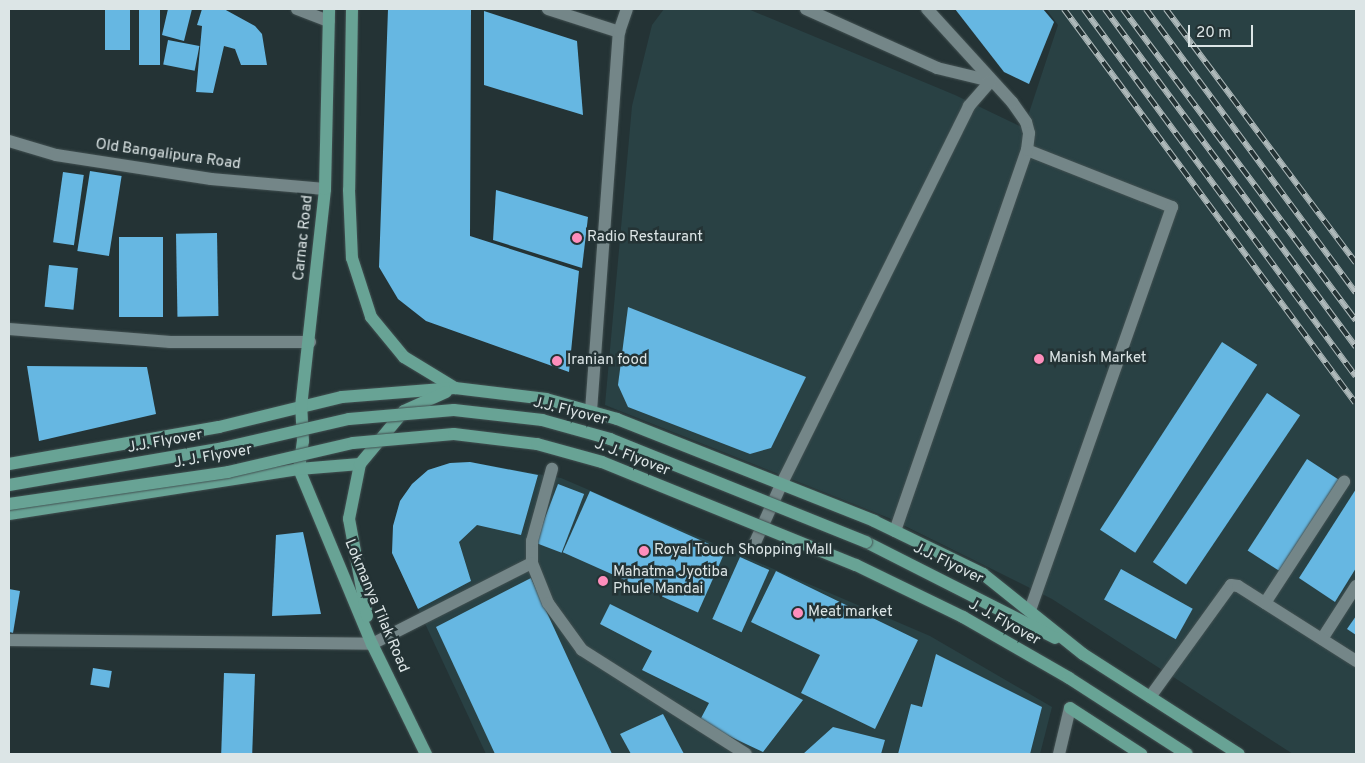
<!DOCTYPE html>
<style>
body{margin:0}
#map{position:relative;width:1365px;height:763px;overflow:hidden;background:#243335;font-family:Overpass,sans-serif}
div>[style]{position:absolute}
.built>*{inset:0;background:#294144}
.building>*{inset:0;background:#66b7e2;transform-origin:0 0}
.roads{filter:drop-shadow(0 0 1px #425051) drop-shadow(0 0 1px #425051)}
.minor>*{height:12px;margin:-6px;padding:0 6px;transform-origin:6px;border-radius:6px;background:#748688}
.major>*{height:12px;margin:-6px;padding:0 6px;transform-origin:6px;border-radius:6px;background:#68a395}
.rail>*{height:5.5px;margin-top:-2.75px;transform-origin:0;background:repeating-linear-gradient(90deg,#243335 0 11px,#aeb9ba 0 22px);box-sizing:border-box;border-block:1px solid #aeb9ba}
.bridges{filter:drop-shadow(0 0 1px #425051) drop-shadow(0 0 1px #425051)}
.major-bridge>*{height:12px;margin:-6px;padding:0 6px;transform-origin:6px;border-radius:6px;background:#68a395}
.dots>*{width:14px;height:14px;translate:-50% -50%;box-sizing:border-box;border:2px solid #243335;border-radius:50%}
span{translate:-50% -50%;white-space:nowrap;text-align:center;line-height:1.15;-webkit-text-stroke:5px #243335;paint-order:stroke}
.street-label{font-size:15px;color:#dce5e6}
.poi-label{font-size:15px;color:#dce5e6}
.left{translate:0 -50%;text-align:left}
.frame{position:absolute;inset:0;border:10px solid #dce5e6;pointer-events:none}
.scale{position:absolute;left:1188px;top:25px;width:65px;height:22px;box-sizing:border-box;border:2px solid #dce5e6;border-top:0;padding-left:6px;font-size:15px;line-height:18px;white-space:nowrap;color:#dce5e6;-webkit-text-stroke:4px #243335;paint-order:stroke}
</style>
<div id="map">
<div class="built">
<div style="clip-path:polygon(664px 9px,748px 9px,955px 95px,1024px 128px,1058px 25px,1046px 9px,1356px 9px,1356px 754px,1293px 754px,1052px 599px,889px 518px,605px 405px,632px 106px,652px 25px)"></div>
<div style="clip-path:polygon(470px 462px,561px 478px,930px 636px,1052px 707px,1040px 754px,486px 754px,392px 553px,393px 526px,400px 501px,412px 484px,428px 470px,450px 463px)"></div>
</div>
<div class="building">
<div style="left:105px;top:9px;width:25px;height:41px"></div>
<div style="left:139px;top:9px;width:21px;height:56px"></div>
<div style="clip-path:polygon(168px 9px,192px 9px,184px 41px,162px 35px)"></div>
<div style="clip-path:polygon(202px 9px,224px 9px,255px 26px,262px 34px,267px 65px,241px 65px,235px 49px,224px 46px,213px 93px,196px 92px,202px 26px,197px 25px)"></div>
<div style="clip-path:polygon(388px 9px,471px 9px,470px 236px,579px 271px,569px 372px,426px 321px,398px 299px,379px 267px)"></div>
<div style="clip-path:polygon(955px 9px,1043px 9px,1054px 22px,1029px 84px,1004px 72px)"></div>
<div style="clip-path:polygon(484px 11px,577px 41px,583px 115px,484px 85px)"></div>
<div style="left:168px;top:40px;width:32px;height:25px;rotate:11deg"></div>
<div style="left:90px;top:171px;width:32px;height:81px;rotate:9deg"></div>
<div style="left:63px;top:172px;width:21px;height:71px;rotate:8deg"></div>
<div style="clip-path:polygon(496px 190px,588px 217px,582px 268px,493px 240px)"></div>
<div style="left:217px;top:233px;width:83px;height:41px;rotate:89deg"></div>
<div style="left:119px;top:237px;width:44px;height:80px"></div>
<div style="left:49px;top:265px;width:29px;height:42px;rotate:6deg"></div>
<div style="clip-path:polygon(628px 307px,806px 377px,771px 448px,750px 454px,628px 407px,618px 385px)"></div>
<div style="left:1222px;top:342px;width:42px;height:224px;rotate:33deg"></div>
<div style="clip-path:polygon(27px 366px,147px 367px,156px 414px,39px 441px)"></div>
<div style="left:1267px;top:393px;width:40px;height:204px;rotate:34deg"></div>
<div style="left:1307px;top:459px;width:38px;height:109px;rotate:33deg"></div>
<div style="clip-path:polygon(470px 462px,538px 475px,521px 535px,477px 525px,459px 542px,471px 581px,418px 609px,392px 553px,393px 526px,400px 501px,412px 484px,428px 470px,450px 463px)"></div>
<div style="left:558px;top:484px;width:28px;height:63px;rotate:21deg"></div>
<div style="clip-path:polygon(1356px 489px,1356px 568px,1335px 602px,1299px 578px)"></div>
<div style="left:590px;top:491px;width:148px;height:67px;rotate:24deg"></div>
<div style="clip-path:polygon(303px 532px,321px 614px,272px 616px,276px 535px)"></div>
<div style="left:740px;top:557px;width:32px;height:68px;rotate:24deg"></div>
<div style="left:1121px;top:569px;width:82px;height:35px;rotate:29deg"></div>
<div style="clip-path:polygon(776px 571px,918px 640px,875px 729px,801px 693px,820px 655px,751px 622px)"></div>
<div style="clip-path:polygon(531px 578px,612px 754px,495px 754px,436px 627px)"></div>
<div style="clip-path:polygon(9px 589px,20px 591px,13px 633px,9px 632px)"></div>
<div style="clip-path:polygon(610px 604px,803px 700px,763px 752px,699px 722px,709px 703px,642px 670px,652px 651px,600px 624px)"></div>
<div style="clip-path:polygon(1356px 616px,1356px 635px,1347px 629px)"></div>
<div style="clip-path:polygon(936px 654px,1042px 707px,1030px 754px,898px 754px,911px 704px,922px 707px)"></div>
<div style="left:93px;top:668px;width:19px;height:17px;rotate:9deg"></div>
<div style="left:224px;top:673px;width:31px;height:81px;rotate:2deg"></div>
<div style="clip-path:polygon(663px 714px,684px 754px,631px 754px,620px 734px)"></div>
<div style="clip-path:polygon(833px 727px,885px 740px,881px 754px,803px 754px)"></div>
</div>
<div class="roads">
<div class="minor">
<div style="left:297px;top:9px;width:34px;rotate:21deg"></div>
<div style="left:548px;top:9px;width:75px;rotate:17.9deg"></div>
<div style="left:806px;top:9px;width:144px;rotate:24.2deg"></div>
<div style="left:937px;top:68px;width:56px;rotate:13.5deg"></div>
<div style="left:9px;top:141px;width:49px;rotate:16.6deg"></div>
<div style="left:56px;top:155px;width:157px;rotate:8.8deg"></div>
<div style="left:211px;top:179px;width:114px;rotate:5deg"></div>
<div style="left:1027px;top:150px;width:156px;rotate:21.5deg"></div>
<div style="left:1172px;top:207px;width:428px;rotate:109.4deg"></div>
<div style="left:9px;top:329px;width:162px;rotate:4.6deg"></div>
<div style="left:170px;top:342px;width:140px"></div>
<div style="left:591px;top:411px;width:380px;rotate:-85.8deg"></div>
<div style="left:619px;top:32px;width:24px;rotate:-71deg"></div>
<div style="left:895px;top:531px;width:403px;rotate:-70.9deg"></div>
<div style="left:1027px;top:150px;width:17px;rotate:-83deg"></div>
<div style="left:1029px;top:133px;width:11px;rotate:-105deg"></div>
<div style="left:1026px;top:122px;width:24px;rotate:-125deg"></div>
<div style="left:1012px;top:102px;width:126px;rotate:-132.4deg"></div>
<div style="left:753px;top:547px;width:68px;rotate:-65.7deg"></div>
<div style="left:781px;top:485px;width:423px;rotate:-63.6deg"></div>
<div style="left:969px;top:106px;width:33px;rotate:-49deg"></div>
<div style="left:532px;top:563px;width:22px;rotate:-90deg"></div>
<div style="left:532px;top:541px;width:75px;rotate:-74.5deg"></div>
<div style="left:1265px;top:603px;width:145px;rotate:-56.9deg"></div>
<div style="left:1322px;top:639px;width:63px;rotate:-57.3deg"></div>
<div style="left:9px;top:640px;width:363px;rotate:0.6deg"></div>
<div style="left:372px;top:644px;width:179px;rotate:-26.9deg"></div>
<div style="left:532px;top:563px;width:43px;rotate:68.2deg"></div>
<div style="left:548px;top:603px;width:58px;rotate:54.1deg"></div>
<div style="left:582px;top:650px;width:194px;rotate:32.4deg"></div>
<div style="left:1150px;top:697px;width:138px;rotate:-54.1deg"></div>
<div style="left:1231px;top:585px;width:7px;rotate:8deg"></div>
<div style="left:1238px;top:586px;width:140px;rotate:32.4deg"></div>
<div style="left:1059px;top:754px;width:47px;rotate:-76.6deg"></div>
</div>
<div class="major">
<div style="left:352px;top:9px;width:181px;rotate:90.9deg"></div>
<div style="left:349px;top:190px;width:68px;rotate:87.5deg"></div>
<div style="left:352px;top:258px;width:62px;rotate:72.1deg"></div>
<div style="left:371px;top:317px;width:52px;rotate:50.5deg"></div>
<div style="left:404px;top:357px;width:60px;rotate:31.3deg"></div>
<div style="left:9px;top:464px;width:213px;rotate:-10deg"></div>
<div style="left:219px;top:427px;width:127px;rotate:-13.7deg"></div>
<div style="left:342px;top:397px;width:113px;rotate:-4.6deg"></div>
<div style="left:455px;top:388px;width:92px;rotate:6.9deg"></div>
<div style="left:546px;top:399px;width:74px;rotate:15.7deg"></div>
<div style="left:617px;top:419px;width:277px;rotate:21.6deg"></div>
<div style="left:874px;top:521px;width:121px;rotate:25.9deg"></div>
<div style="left:983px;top:574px;width:128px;rotate:38.7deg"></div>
<div style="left:1083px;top:654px;width:185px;rotate:32.7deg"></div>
<div style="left:299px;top:469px;width:28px;rotate:-82deg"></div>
<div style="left:303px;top:441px;width:34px;rotate:-93deg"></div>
<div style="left:301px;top:407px;width:219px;rotate:-83.7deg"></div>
<div style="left:325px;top:189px;width:180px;rotate:-88.7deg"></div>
<div style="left:299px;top:469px;width:190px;rotate:67.4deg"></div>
<div style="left:372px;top:644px;width:123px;rotate:63.9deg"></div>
<div style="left:9px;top:514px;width:293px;rotate:-8.8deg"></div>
<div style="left:299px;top:469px;width:61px;rotate:-4.7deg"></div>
<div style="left:866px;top:542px;width:212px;rotate:26.9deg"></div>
<div style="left:367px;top:616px;width:99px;rotate:-100.5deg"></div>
<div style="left:349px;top:519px;width:56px;rotate:-78.7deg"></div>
<div style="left:360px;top:464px;width:69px;rotate:-50.3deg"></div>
<div style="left:404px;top:411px;width:46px;rotate:-24.3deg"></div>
<div style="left:1070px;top:708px;width:85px;rotate:32.9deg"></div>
</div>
</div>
<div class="rail">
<div style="left:1064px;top:9px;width:490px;rotate:53.5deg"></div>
<div style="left:1084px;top:9px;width:457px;rotate:53.5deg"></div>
<div style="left:1105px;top:9px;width:421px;rotate:53.4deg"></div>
<div style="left:1123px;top:9px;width:389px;rotate:53.2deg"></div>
<div style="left:1146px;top:9px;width:353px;rotate:53.5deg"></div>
<div style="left:1166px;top:9px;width:317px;rotate:53.2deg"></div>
</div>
<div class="bridges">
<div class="major-bridge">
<div style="left:9px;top:485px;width:217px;rotate:-9.8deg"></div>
<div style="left:223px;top:448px;width:129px;rotate:-13deg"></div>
<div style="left:349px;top:419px;width:105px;rotate:-4.9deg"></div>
<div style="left:454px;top:410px;width:89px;rotate:6.5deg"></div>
<div style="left:542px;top:420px;width:71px;rotate:15.6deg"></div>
<div style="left:610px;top:439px;width:276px;rotate:21.9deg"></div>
<div style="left:9px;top:504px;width:221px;rotate:-8.3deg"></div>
<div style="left:228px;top:472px;width:128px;rotate:-13.1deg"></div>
<div style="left:353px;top:443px;width:101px;rotate:-5.1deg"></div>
<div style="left:454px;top:434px;width:84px;rotate:6.9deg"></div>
<div style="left:537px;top:444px;width:67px;rotate:15.5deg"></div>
<div style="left:602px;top:462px;width:274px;rotate:22.1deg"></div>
<div style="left:856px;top:565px;width:119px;rotate:25.9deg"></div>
<div style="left:963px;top:617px;width:122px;rotate:29.9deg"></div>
<div style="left:1069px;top:678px;width:140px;rotate:32.8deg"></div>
</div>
</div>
<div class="dots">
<div style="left:577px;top:238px;background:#fe8ebc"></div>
<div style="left:1039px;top:359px;background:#fe8ebc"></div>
<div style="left:557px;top:361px;background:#fe8ebc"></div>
<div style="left:644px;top:551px;background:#fe8ebc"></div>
<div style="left:603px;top:581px;background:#fe8ebc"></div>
<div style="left:798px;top:613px;background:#fe8ebc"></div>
</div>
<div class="street-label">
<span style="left:168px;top:155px;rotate:8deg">Old Bangalipura Road</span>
<span style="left:304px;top:238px;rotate:-84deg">Carnac Road</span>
<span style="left:570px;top:412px;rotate:14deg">J.J. Flyover</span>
<span style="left:165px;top:442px;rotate:-10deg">J.J. Flyover</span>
<span style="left:213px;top:457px;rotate:-10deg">J. J. Flyover</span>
<span style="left:632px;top:458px;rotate:21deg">J. J. Flyover</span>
<span style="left:948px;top:564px;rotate:26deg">J.J. Flyover</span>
<span style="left:376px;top:606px;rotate:67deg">Lokmanya Tilak Road</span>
<span style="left:1004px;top:623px;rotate:29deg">J. J. Flyover</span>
</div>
<div class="poi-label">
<span class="left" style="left:587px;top:238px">Radio Restaurant</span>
<span class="left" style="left:1049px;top:359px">Manish Market</span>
<span class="left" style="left:567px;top:361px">Iranian food</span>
<span class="left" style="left:654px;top:551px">Royal Touch Shopping Mall</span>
<span class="left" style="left:613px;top:581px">Mahatma Jyotiba<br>Phule Mandai</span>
<span class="left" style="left:808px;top:613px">Meat market</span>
</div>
<div class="frame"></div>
<div class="scale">20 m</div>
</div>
